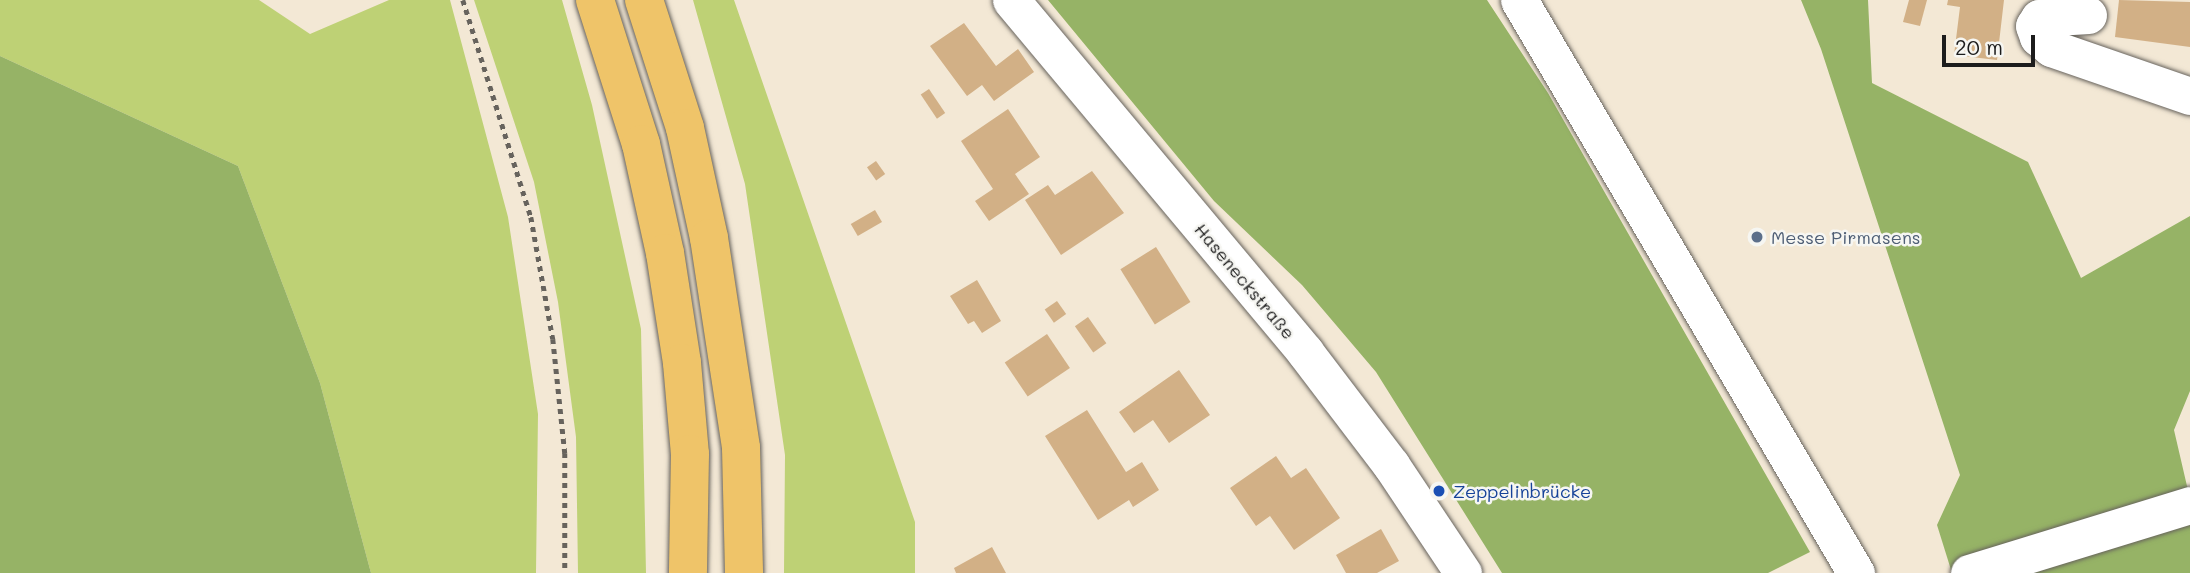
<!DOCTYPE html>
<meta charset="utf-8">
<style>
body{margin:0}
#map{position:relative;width:2190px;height:573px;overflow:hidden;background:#f3e8d5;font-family:Mali,sans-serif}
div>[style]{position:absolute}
.green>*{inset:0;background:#bed175}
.forest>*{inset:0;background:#96b366}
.building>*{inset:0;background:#d2b086;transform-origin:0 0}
.path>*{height:4.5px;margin-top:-2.25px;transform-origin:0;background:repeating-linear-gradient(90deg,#67635d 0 5px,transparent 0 10px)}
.roads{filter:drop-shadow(0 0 2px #67635d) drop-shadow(0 0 2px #67635d)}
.minor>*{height:37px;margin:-18.5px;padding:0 18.5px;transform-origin:18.5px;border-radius:18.5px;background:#fff}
.highway>*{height:38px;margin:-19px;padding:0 19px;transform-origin:19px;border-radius:19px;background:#efc469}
.dots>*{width:19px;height:19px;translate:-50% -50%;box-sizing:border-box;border:4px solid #f6f6f2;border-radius:50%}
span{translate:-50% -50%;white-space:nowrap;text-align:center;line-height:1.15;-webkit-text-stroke:5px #f6f6f2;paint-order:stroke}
.service-label{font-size:18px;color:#4e5e75}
.left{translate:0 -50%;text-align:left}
.street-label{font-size:18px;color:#1c1c1c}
.transit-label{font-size:18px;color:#164399}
.scale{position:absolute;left:1942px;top:35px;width:93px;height:32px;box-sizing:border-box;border:4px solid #1c1c1c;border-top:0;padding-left:9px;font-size:21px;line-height:24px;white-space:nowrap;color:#1c1c1c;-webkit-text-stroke:5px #f6f6f2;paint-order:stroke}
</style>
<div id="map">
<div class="green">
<div style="clip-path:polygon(0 0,259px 0,310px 34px,389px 0,450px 0,508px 217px,538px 414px,536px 573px,371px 573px,320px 383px,238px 166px,0 56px)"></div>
<div style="clip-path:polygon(474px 0,562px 0,592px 105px,641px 329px,646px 573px,578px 573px,576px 437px,558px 302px,534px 182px)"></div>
<div style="clip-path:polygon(693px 0,734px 0,915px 522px,915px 573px,784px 573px,785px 455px,745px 184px)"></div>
</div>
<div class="forest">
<div style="clip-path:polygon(1048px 0,1487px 0,1548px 93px,1810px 552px,1768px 573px,1502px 573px,1376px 372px,1302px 285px,1214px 201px)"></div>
<div style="clip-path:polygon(1801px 0,1868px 0,1872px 83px,2028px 162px,2081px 278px,2190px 216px,2190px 391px,2174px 430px,2190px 499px,2190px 573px,1952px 573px,1937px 525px,1960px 475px,1821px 49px)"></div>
<div style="clip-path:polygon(0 56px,238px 166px,320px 383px,371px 573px,0 573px)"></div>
</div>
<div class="building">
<div style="clip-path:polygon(1909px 0,1927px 0,1920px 26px,1903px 22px)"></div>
<div style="clip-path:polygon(1948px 0,2004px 0,1997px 60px,1954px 55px,1960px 7px,1947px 5px)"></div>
<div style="clip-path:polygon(2119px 0,2190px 2px,2190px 47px,2115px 37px)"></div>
<div style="clip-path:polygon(964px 23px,996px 66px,1018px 49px,1034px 72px,994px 101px,982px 85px,967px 96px,930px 46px)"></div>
<div style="left:929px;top:89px;width:29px;height:10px;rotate:56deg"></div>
<div style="clip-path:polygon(1008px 109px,1040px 157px,1015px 174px,1029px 194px,989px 221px,975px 201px,993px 189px,961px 141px)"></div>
<div style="left:876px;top:161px;width:16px;height:11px;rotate:55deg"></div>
<div style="clip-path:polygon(1092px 171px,1124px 213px,1061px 255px,1025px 200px,1048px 185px,1055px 195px)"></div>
<div style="left:875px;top:210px;width:14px;height:28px;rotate:60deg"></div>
<div style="left:1156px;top:247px;width:65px;height:42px;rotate:58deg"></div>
<div style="clip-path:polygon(977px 280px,1001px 321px,982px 333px,974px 321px,968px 324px,950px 296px)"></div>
<div style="left:1057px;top:301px;width:16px;height:15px;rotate:55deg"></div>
<div style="left:1088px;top:317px;width:32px;height:16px;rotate:55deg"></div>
<div style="left:1047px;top:334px;width:41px;height:51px;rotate:56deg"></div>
<div style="clip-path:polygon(1179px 370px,1210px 415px,1169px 443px,1153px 420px,1134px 433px,1119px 412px)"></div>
<div style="clip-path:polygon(1087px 410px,1126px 472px,1142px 462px,1159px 490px,1133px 507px,1129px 500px,1098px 520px,1045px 436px)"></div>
<div style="clip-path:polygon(1276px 456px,1291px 478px,1306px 468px,1340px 518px,1294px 550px,1270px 516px,1256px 526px,1230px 488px)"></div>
<div style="clip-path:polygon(1381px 529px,1399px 561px,1377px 573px,1346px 573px,1336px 555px)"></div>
<div style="clip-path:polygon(992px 547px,1006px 573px,956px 573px,954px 568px)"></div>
</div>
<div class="path">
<div style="left:463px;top:0;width:227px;rotate:72.6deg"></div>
<div style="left:531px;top:217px;width:124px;rotate:79.8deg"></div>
<div style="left:553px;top:339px;width:115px;rotate:84deg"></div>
<div style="left:565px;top:453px;width:120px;rotate:90deg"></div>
</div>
<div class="roads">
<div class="minor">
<div style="left:1011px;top:0;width:459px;rotate:50.1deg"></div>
<div style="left:1305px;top:352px;width:142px;rotate:52.7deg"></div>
<div style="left:1391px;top:465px;width:130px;rotate:56.3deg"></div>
<div style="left:1519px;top:0;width:665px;rotate:59.54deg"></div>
<div style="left:2088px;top:15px;width:49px;rotate:176.5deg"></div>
<div style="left:2039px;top:18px;width:9px;rotate:122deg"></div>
<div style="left:2034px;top:26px;width:12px;rotate:70deg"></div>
<div style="left:2038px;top:37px;width:17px;rotate:40deg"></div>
<div style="left:2051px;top:48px;width:147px;rotate:19.1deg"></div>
<div style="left:1969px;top:573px;width:231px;rotate:-17.1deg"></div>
</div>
<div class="highway">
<div style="left:595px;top:0;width:151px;rotate:72.3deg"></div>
<div style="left:641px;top:144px;width:112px;rotate:77.6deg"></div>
<div style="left:665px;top:253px;width:111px;rotate:81.2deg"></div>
<div style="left:682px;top:363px;width:91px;rotate:85deg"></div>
<div style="left:690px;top:454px;width:119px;rotate:91deg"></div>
<div style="left:644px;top:0;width:134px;rotate:72.2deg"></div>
<div style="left:685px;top:128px;width:113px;rotate:77.7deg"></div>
<div style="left:709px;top:238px;width:212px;rotate:81.3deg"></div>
<div style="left:741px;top:448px;width:125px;rotate:88.6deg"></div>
</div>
</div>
<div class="dots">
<div style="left:1757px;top:237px;background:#5c6f8a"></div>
<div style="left:1439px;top:491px;background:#1a4fb4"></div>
</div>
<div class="service-label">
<span class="left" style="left:1771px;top:237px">Messe Pirmasens</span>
</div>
<div class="street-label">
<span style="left:1245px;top:281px;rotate:50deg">Haseneckstraße</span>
</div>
<div class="transit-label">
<span class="left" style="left:1453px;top:491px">Zeppelinbrücke</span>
</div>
<div class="scale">20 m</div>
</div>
